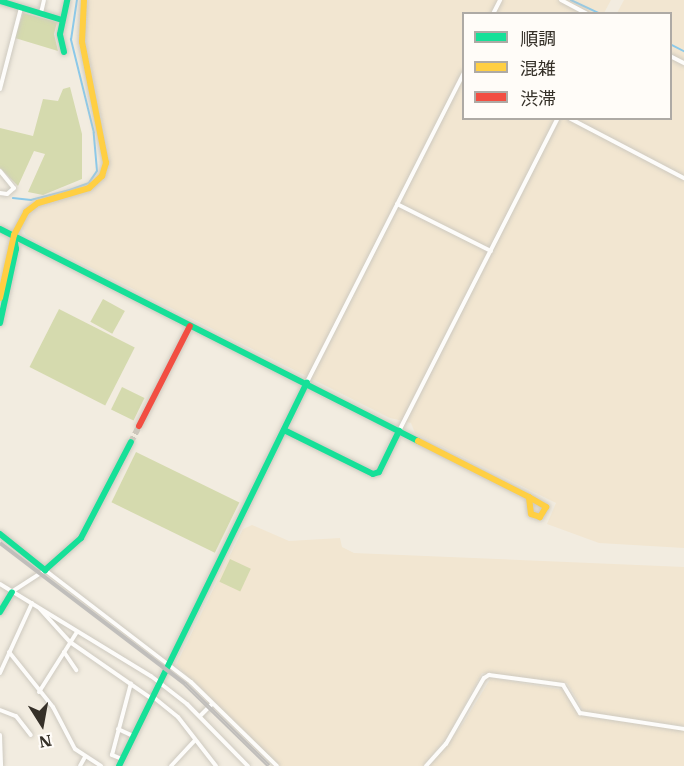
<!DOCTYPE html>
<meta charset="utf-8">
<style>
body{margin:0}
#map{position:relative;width:684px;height:766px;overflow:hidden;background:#f2ece0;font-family:"IBM Plex Serif","Noto Sans JP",serif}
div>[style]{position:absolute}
.built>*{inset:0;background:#f2e6d1}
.green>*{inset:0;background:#d5daae;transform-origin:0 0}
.stream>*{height:1.5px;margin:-0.75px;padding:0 0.75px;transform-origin:0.75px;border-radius:0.75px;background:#8bc9ea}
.secondary-tunnel>*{height:6px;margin-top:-3px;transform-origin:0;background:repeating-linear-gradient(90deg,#ccc6bb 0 6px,transparent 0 9px)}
.roads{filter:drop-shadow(0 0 2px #cdc9bf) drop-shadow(0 0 2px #cdc9bf)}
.street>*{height:4px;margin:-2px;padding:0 2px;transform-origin:2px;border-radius:2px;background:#fdfcfa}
.fast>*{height:6px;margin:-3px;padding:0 3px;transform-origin:3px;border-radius:3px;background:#16e098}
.slow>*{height:6px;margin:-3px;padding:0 3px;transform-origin:3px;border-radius:3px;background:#ffcf43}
.jam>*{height:6px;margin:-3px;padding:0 3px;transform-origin:3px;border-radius:3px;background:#f24e42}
.rail>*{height:4px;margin-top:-2px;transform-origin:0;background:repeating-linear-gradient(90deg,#fffcf8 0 4.5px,#c0bebb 0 9px);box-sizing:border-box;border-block:2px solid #c0bebb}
span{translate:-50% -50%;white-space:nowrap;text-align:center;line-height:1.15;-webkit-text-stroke:6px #fffcf8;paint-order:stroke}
.legend{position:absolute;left:462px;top:12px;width:210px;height:108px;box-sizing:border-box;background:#fffcf8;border:2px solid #aeaaa5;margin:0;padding:8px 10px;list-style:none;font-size:18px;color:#353028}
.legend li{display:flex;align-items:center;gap:12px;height:30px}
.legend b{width:30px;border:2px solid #aeaaa5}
.north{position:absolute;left:12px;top:694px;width:60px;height:60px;-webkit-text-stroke:4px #fffcf8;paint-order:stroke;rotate:169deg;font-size:16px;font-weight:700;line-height:24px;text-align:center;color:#353028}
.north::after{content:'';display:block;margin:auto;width:21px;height:27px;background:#353028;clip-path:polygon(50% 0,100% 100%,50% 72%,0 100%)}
</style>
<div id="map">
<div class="built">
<div style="clip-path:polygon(88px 0,611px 0,604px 13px,464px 14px,464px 118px,670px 118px,670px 14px,617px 13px,624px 0,684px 0,684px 548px,599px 543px,547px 524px,556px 503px,415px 433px,411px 423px,390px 418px,26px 235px,22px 228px,24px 221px,37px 207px,89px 192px,107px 172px,110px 158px,85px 39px)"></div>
<div style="clip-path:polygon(252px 525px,289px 541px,340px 538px,342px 547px,354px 553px,684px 567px,684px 726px,584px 712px,567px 683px,482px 673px,448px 736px,423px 766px,280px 766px,176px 665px,243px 529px)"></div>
<div style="clip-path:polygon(491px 678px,564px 690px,580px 716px,684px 730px,684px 766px,430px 766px,462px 725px)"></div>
</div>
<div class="green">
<div style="clip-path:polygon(23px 13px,57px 22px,54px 34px,58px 51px,15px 38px)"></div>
<div style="clip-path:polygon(70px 87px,82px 134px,82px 179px,43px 195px,28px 192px,45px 154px,34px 151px,18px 186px,0 168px,0 128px,33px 136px,43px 99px,58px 101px,63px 89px)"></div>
<div style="left:103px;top:299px;width:25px;height:26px;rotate:29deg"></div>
<div style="left:59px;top:309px;width:85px;height:65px;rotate:27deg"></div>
<div style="left:122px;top:387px;width:25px;height:25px;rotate:26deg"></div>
<div style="left:136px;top:452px;width:115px;height:56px;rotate:26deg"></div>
<div style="left:230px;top:559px;width:23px;height:25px;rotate:25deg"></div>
</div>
<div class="stream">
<div style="left:571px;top:0;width:33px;rotate:25deg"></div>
<div style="left:670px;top:44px;width:16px;rotate:27deg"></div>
<div style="left:13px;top:198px;width:18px;rotate:6deg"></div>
<div style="left:31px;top:200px;width:40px;rotate:-14.4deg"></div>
<div style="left:70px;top:190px;width:20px;rotate:-20deg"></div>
<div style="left:89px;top:183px;width:14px;rotate:-56deg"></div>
<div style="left:97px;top:171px;width:38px;rotate:-95deg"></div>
<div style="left:94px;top:133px;width:96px;rotate:-103.9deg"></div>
<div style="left:71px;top:40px;width:40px;rotate:-81.5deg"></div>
</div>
<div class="secondary-tunnel">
<div style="left:131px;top:442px;width:18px;rotate:-63deg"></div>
</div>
<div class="roads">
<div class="street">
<div style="left:561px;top:0;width:30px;rotate:28deg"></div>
<div style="left:41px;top:13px;width:13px;rotate:-77deg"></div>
<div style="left:493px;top:14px;width:16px;rotate:-63deg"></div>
<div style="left:670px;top:56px;width:16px;rotate:27deg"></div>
<div style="left:0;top:89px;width:84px;rotate:-75.5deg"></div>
<div style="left:569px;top:118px;width:130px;rotate:27.6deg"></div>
<div style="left:0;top:171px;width:22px;rotate:51deg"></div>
<div style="left:14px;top:188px;width:9px;rotate:139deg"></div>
<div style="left:7px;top:194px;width:7px;rotate:-172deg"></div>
<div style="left:397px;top:204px;width:105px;rotate:26.6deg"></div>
<div style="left:307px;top:382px;width:347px;rotate:-63.1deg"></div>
<div style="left:399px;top:431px;width:351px;rotate:-63.1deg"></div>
<div style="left:0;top:584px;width:177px;rotate:31.4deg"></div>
<div style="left:151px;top:676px;width:46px;rotate:37.9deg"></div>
<div style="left:187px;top:704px;width:87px;rotate:45.5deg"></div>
<div style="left:13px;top:591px;width:38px;rotate:-33deg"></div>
<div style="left:45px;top:570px;width:184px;rotate:37.5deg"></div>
<div style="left:191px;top:682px;width:120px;rotate:44.3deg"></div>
<div style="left:40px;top:609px;width:45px;rotate:47.7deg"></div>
<div style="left:70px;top:642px;width:98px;rotate:34.7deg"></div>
<div style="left:9px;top:652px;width:70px;rotate:51.3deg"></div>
<div style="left:53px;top:707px;width:47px;rotate:62.4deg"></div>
<div style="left:75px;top:749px;width:31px;rotate:33deg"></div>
<div style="left:64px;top:652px;width:22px;rotate:56deg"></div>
<div style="left:0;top:673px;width:77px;rotate:-65.4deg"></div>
<div style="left:39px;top:692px;width:71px;rotate:-57.7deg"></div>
<div style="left:152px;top:696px;width:33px;rotate:39deg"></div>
<div style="left:178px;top:717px;width:62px;rotate:52.2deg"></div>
<div style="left:0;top:710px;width:17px;rotate:21deg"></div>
<div style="left:16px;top:716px;width:24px;rotate:52deg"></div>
<div style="left:200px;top:716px;width:17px;rotate:-45deg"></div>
<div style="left:118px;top:729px;width:17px;rotate:25deg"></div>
<div style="left:0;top:735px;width:31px;rotate:88deg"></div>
<div style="left:122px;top:759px;width:11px;rotate:-158deg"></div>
<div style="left:112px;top:755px;width:74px;rotate:-75.2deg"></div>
<div style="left:80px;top:766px;width:10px;rotate:-61deg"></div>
<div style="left:171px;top:766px;width:35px;rotate:-47deg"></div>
<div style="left:426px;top:766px;width:30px;rotate:-48deg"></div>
<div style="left:446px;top:744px;width:76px;rotate:-60.1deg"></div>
<div style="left:484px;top:678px;width:6px;rotate:-31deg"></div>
<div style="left:489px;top:675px;width:75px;rotate:7.7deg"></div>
<div style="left:563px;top:685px;width:33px;rotate:59deg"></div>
<div style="left:580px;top:713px;width:105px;rotate:8.7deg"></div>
</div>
<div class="fast">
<div style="left:0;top:1px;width:65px;rotate:17deg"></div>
<div style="left:64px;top:52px;width:18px;rotate:-103deg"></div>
<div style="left:60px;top:34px;width:35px;rotate:-78deg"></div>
<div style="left:0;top:229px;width:469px;rotate:26.9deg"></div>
<div style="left:0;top:323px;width:76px;rotate:-77.8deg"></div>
<div style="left:16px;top:249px;width:13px;rotate:-99deg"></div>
<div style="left:284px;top:430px;width:99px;rotate:26.3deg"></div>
<div style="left:373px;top:474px;width:6px;rotate:-18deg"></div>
<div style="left:379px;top:472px;width:46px;rotate:-64deg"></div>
<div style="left:0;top:534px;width:58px;rotate:38.7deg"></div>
<div style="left:45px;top:570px;width:48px;rotate:-41.6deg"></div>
<div style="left:81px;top:538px;width:108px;rotate:-62.5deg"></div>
<div style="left:0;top:612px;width:23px;rotate:-59deg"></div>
<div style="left:119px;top:766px;width:427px;rotate:-63.9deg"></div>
</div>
<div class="slow">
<div style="left:0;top:298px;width:65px;rotate:-77.5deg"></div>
<div style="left:14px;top:235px;width:26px;rotate:-62deg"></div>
<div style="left:26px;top:212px;width:15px;rotate:-37deg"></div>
<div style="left:38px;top:203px;width:53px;rotate:-16.4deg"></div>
<div style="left:89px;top:188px;width:18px;rotate:-43deg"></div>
<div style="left:102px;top:176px;width:14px;rotate:-73deg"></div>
<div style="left:106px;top:163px;width:123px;rotate:-101.2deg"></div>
<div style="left:82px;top:42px;width:42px;rotate:-87.3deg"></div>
<div style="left:418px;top:441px;width:124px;rotate:26.8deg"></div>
<div style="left:529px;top:497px;width:20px;rotate:30deg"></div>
<div style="left:546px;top:507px;width:12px;rotate:121deg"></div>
<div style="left:540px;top:517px;width:9px;rotate:-162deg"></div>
<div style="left:531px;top:514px;width:17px;rotate:-97deg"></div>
</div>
<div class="jam">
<div style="left:139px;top:426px;width:112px;rotate:-63deg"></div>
</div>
</div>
<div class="rail">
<div style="left:0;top:543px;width:233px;rotate:37.3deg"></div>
<div style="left:185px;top:684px;width:117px;rotate:44.3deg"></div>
</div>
<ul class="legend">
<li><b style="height:8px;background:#16e098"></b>順調</li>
<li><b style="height:8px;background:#ffcf43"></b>混雑</li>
<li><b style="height:8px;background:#f24e42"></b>渋滞</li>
</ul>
<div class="north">N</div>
</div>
